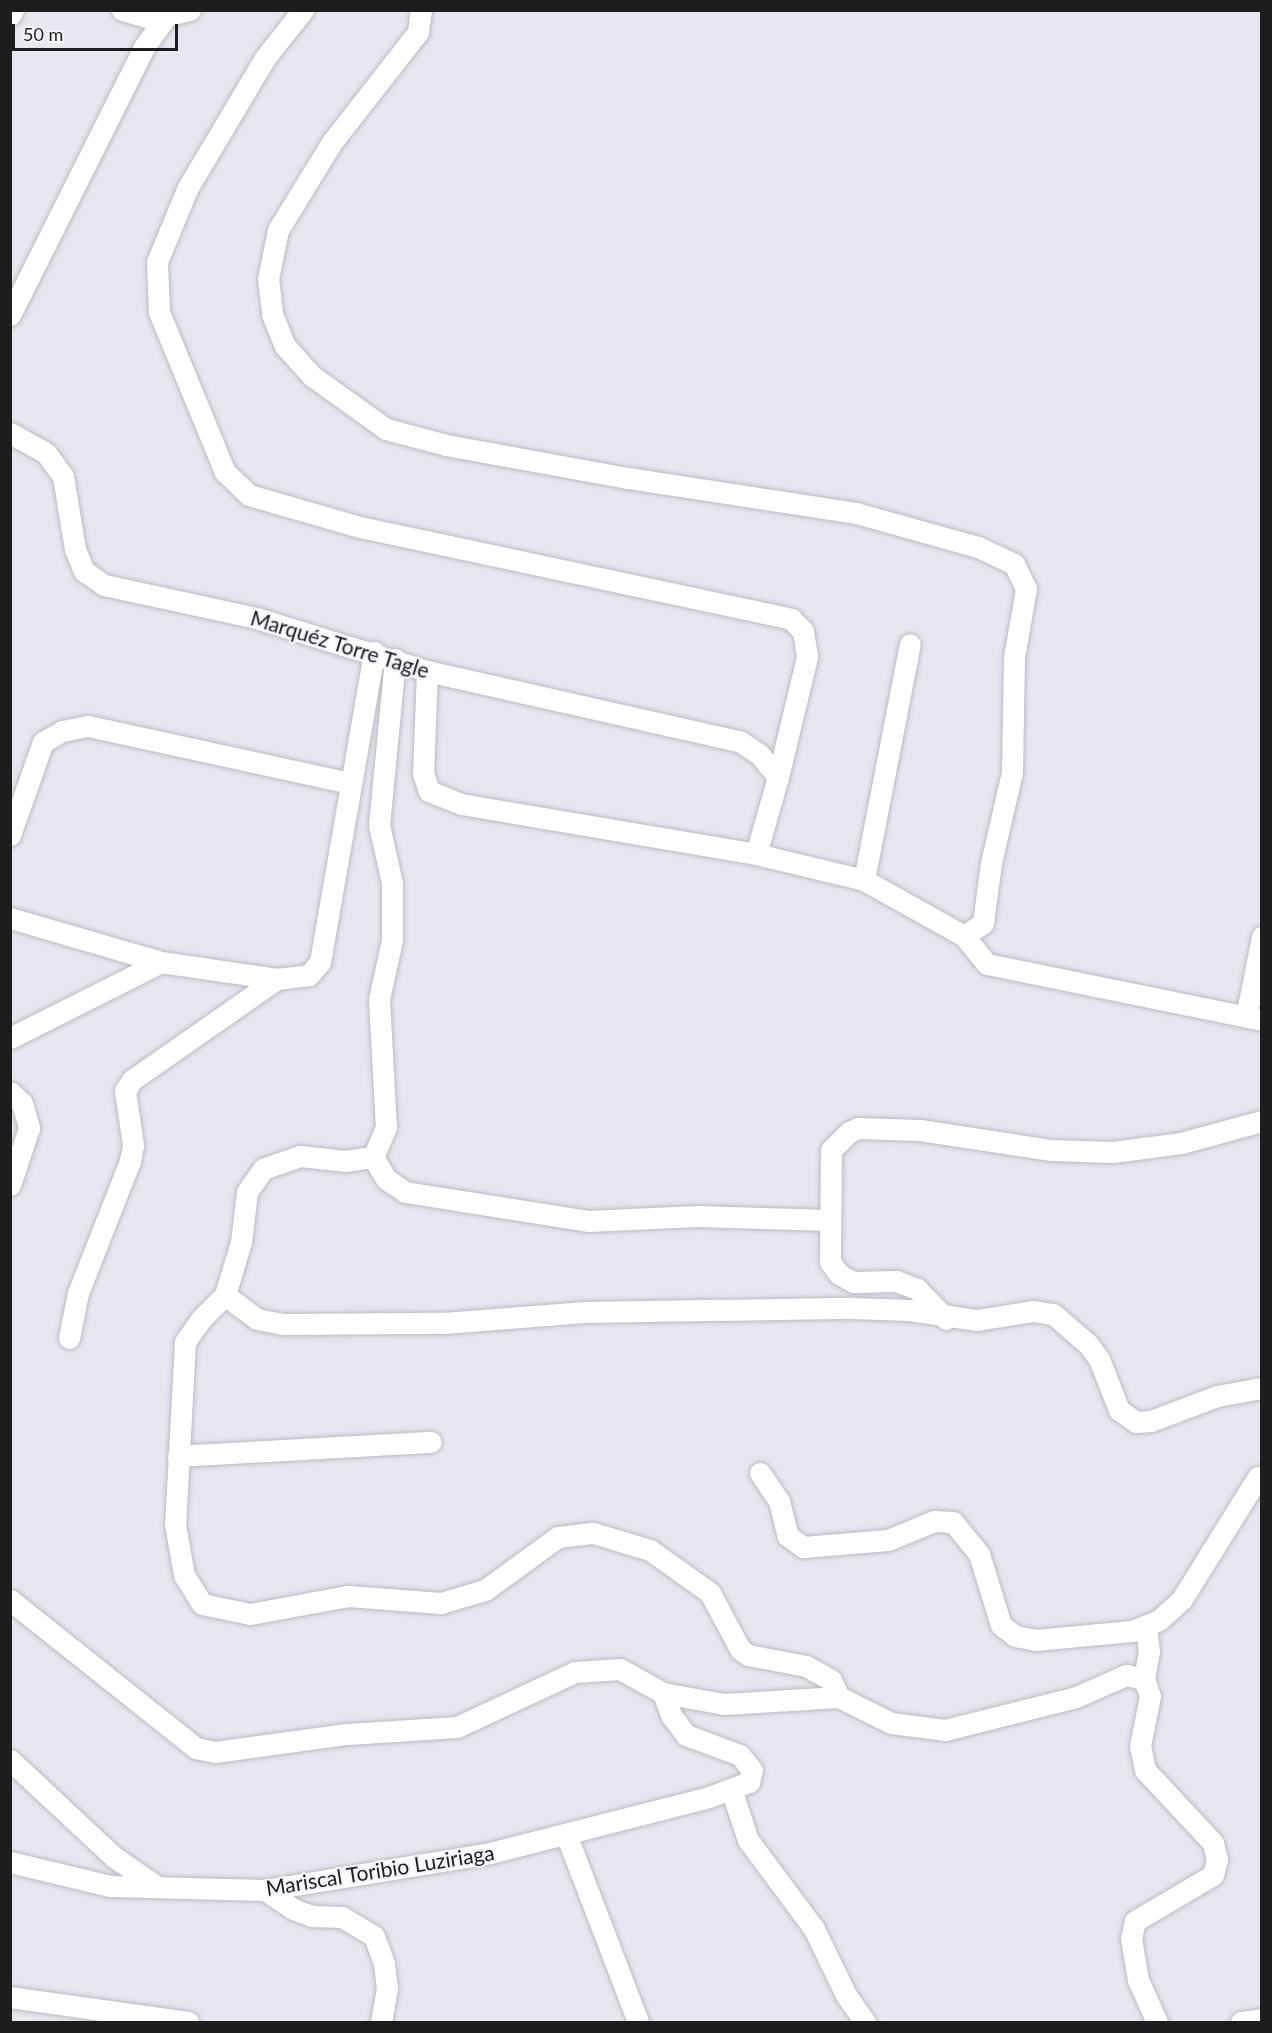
<!DOCTYPE html>
<meta charset="utf-8">
<style>
body{margin:0}
#map{position:relative;width:1272px;height:2033px;overflow:hidden;background:#e6e7ef;font-family:Lato,sans-serif}
div>[style]{position:absolute}
.roads{filter:drop-shadow(0 0 2px #babcc3) drop-shadow(0 0 2px #babcc3)}
.minor>*{height:21px;margin:-10.5px;padding:0 10.5px;transform-origin:10.5px;border-radius:10.5px;background:#fff}
span{translate:-50% -50%;white-space:nowrap;text-align:center;line-height:1.15;-webkit-text-stroke:4.5px #f3f5fc;paint-order:stroke}
.street-label{font-size:21px;color:#1c1d1f}
.frame{position:absolute;inset:0;border:12px solid #1c1d1f;pointer-events:none}
.scale{position:absolute;left:12px;top:24px;width:166px;height:27px;box-sizing:border-box;border:3px solid #1c1d1f;border-top:0;padding-left:8px;font-size:18px;line-height:21px;white-space:nowrap;color:#1c1d1f;-webkit-text-stroke:4px #f3f5fc;paint-order:stroke}
</style>
<div id="map">
<div class="roads">
<div class="minor">
<div style="left:122px;top:10px;width:32px;rotate:16deg"></div>
<div style="left:153px;top:19px;width:38px;rotate:-14deg"></div>
<div style="left:303px;top:10px;width:61px;rotate:128.4deg"></div>
<div style="left:265px;top:58px;width:150px;rotate:120.8deg"></div>
<div style="left:188px;top:187px;width:81px;rotate:112.5deg"></div>
<div style="left:157px;top:262px;width:50px;rotate:87.7deg"></div>
<div style="left:159px;top:312px;width:173px;rotate:67.6deg"></div>
<div style="left:225px;top:472px;width:33px;rotate:44deg"></div>
<div style="left:249px;top:495px;width:116px;rotate:16.1deg"></div>
<div style="left:360px;top:527px;width:441px;rotate:12deg"></div>
<div style="left:791px;top:619px;width:17px;rotate:45deg"></div>
<div style="left:803px;top:631px;width:26px;rotate:81deg"></div>
<div style="left:807px;top:657px;width:123px;rotate:103.6deg"></div>
<div style="left:421px;top:10px;width:22px;rotate:98deg"></div>
<div style="left:418px;top:32px;width:140px;rotate:128deg"></div>
<div style="left:332px;top:142px;width:103px;rotate:121.5deg"></div>
<div style="left:278px;top:230px;width:50px;rotate:101.5deg"></div>
<div style="left:268px;top:279px;width:35px;rotate:83deg"></div>
<div style="left:272px;top:314px;width:35px;rotate:68deg"></div>
<div style="left:285px;top:346px;width:40px;rotate:48deg"></div>
<div style="left:312px;top:376px;width:91px;rotate:35.6deg"></div>
<div style="left:386px;top:429px;width:62px;rotate:14.9deg"></div>
<div style="left:446px;top:445px;width:185px;rotate:10.3deg"></div>
<div style="left:628px;top:478px;width:231px;rotate:8.7deg"></div>
<div style="left:856px;top:513px;width:127px;rotate:15.6deg"></div>
<div style="left:978px;top:547px;width:40px;rotate:25deg"></div>
<div style="left:1014px;top:564px;width:28px;rotate:64deg"></div>
<div style="left:1026px;top:589px;width:69px;rotate:100deg"></div>
<div style="left:1014px;top:657px;width:115px;rotate:91deg"></div>
<div style="left:1012px;top:772px;width:93px;rotate:103deg"></div>
<div style="left:991px;top:863px;width:61px;rotate:97.6deg"></div>
<div style="left:983px;top:923px;width:23px;rotate:146deg"></div>
<div style="left:10px;top:15px;width:6px;rotate:-59deg"></div>
<div style="left:10px;top:315px;width:300px;rotate:-63.4deg"></div>
<div style="left:144px;top:47px;width:36px;rotate:-54deg"></div>
<div style="left:10px;top:433px;width:41px;rotate:29.1deg"></div>
<div style="left:46px;top:453px;width:29px;rotate:54deg"></div>
<div style="left:63px;top:476px;width:74px;rotate:80.7deg"></div>
<div style="left:75px;top:549px;width:24px;rotate:68deg"></div>
<div style="left:84px;top:571px;width:24px;rotate:35deg"></div>
<div style="left:104px;top:585px;width:156px;rotate:12.2deg"></div>
<div style="left:256px;top:618px;width:179px;rotate:17.2deg"></div>
<div style="left:427px;top:671px;width:322px;rotate:12.7deg"></div>
<div style="left:741px;top:742px;width:23px;rotate:34deg"></div>
<div style="left:760px;top:755px;width:28px;rotate:51deg"></div>
<div style="left:778px;top:777px;width:80px;rotate:105.9deg"></div>
<div style="left:395px;top:659px;width:167px;rotate:95.5deg"></div>
<div style="left:379px;top:825px;width:59px;rotate:77.4deg"></div>
<div style="left:392px;top:883px;width:57px;rotate:90deg"></div>
<div style="left:392px;top:940px;width:60px;rotate:102.4deg"></div>
<div style="left:379px;top:999px;width:128px;rotate:86.9deg"></div>
<div style="left:386px;top:1127px;width:33px;rotate:113deg"></div>
<div style="left:373px;top:1157px;width:27px;rotate:172deg"></div>
<div style="left:346px;top:1161px;width:46px;rotate:-173.8deg"></div>
<div style="left:300px;top:1156px;width:39px;rotate:161deg"></div>
<div style="left:263px;top:1169px;width:28px;rotate:125deg"></div>
<div style="left:247px;top:1192px;width:50px;rotate:96.8deg"></div>
<div style="left:241px;top:1242px;width:55px;rotate:106.8deg"></div>
<div style="left:225px;top:1295px;width:34px;rotate:135deg"></div>
<div style="left:201px;top:1319px;width:28px;rotate:125deg"></div>
<div style="left:185px;top:1342px;width:182px;rotate:93.1deg"></div>
<div style="left:175px;top:1524px;width:52px;rotate:80deg"></div>
<div style="left:184px;top:1575px;width:34px;rotate:58deg"></div>
<div style="left:202px;top:1604px;width:49px;rotate:11.8deg"></div>
<div style="left:250px;top:1614px;width:100px;rotate:-10.4deg"></div>
<div style="left:348px;top:1596px;width:93px;rotate:4.3deg"></div>
<div style="left:441px;top:1603px;width:46px;rotate:-16.5deg"></div>
<div style="left:485px;top:1590px;width:90px;rotate:-36deg"></div>
<div style="left:558px;top:1537px;width:35px;rotate:-7deg"></div>
<div style="left:593px;top:1533px;width:59px;rotate:16.6deg"></div>
<div style="left:650px;top:1550px;width:74px;rotate:35.6deg"></div>
<div style="left:710px;top:1593px;width:64px;rotate:61.8deg"></div>
<div style="left:740px;top:1649px;width:10px;rotate:37deg"></div>
<div style="left:748px;top:1655px;width:59px;rotate:10.7deg"></div>
<div style="left:806px;top:1666px;width:29px;rotate:29deg"></div>
<div style="left:831px;top:1680px;width:19px;rotate:65deg"></div>
<div style="left:427px;top:671px;width:102px;rotate:92.2deg"></div>
<div style="left:423px;top:773px;width:19px;rotate:72deg"></div>
<div style="left:429px;top:791px;width:35px;rotate:22deg"></div>
<div style="left:461px;top:804px;width:299px;rotate:9.6deg"></div>
<div style="left:756px;top:854px;width:111px;rotate:13.5deg"></div>
<div style="left:864px;top:880px;width:115px;rotate:29.2deg"></div>
<div style="left:964px;top:936px;width:36px;rotate:51deg"></div>
<div style="left:987px;top:964px;width:281px;rotate:11.5deg"></div>
<div style="left:10px;top:835px;width:99px;rotate:-70.5deg"></div>
<div style="left:43px;top:742px;width:22px;rotate:-30deg"></div>
<div style="left:62px;top:731px;width:26px;rotate:-11deg"></div>
<div style="left:88px;top:726px;width:267px;rotate:12.3deg"></div>
<div style="left:864px;top:880px;width:240px;rotate:-79deg"></div>
<div style="left:10px;top:918px;width:157px;rotate:16.2deg"></div>
<div style="left:1246px;top:1017px;width:82px;rotate:-78.7deg"></div>
<div style="left:10px;top:1038px;width:169px;rotate:-26.7deg"></div>
<div style="left:161px;top:962px;width:117px;rotate:8.3deg"></div>
<div style="left:277px;top:979px;width:32px;rotate:-7deg"></div>
<div style="left:309px;top:975px;width:17px;rotate:-50deg"></div>
<div style="left:320px;top:962px;width:315px;rotate:-80.1deg"></div>
<div style="left:10px;top:1092px;width:16px;rotate:43deg"></div>
<div style="left:22px;top:1103px;width:26px;rotate:74deg"></div>
<div style="left:29px;top:1128px;width:60px;rotate:108.4deg"></div>
<div style="left:373px;top:1157px;width:26px;rotate:59deg"></div>
<div style="left:386px;top:1179px;width:23px;rotate:34deg"></div>
<div style="left:405px;top:1192px;width:185px;rotate:9deg"></div>
<div style="left:588px;top:1221px;width:109px;rotate:-2.6deg"></div>
<div style="left:697px;top:1216px;width:131px;rotate:1.7deg"></div>
<div style="left:225px;top:1295px;width:40px;rotate:37deg"></div>
<div style="left:257px;top:1319px;width:25px;rotate:11deg"></div>
<div style="left:282px;top:1324px;width:162px;rotate:-0.4deg"></div>
<div style="left:444px;top:1323px;width:141px;rotate:-4.5deg"></div>
<div style="left:585px;top:1312px;width:267px;rotate:-0.9deg"></div>
<div style="left:852px;top:1308px;width:57px;rotate:2deg"></div>
<div style="left:909px;top:1310px;width:69px;rotate:8.4deg"></div>
<div style="left:977px;top:1320px;width:57px;rotate:-9.1deg"></div>
<div style="left:1033px;top:1311px;width:20px;rotate:9deg"></div>
<div style="left:1053px;top:1314px;width:46px;rotate:40.6deg"></div>
<div style="left:1088px;top:1344px;width:19px;rotate:54deg"></div>
<div style="left:1099px;top:1359px;width:55px;rotate:68.6deg"></div>
<div style="left:1119px;top:1410px;width:21px;rotate:35deg"></div>
<div style="left:1136px;top:1422px;width:15px;rotate:-4deg"></div>
<div style="left:1151px;top:1421px;width:71px;rotate:-20.7deg"></div>
<div style="left:1217px;top:1396px;width:46px;rotate:-10.1deg"></div>
<div style="left:946px;top:1319px;width:42px;rotate:-134deg"></div>
<div style="left:917px;top:1289px;width:22px;rotate:-159deg"></div>
<div style="left:896px;top:1281px;width:43px;rotate:178.7deg"></div>
<div style="left:853px;top:1282px;width:16px;rotate:-150deg"></div>
<div style="left:839px;top:1274px;width:15px;rotate:-127deg"></div>
<div style="left:830px;top:1262px;width:112px;rotate:-89.5deg"></div>
<div style="left:831px;top:1150px;width:25px;rotate:-45deg"></div>
<div style="left:849px;top:1132px;width:10px;rotate:-24deg"></div>
<div style="left:858px;top:1128px;width:62px;rotate:1.8deg"></div>
<div style="left:920px;top:1130px;width:133px;rotate:8.7deg"></div>
<div style="left:1051px;top:1150px;width:62px;rotate:1.8deg"></div>
<div style="left:1113px;top:1152px;width:69px;rotate:-7.5deg"></div>
<div style="left:1181px;top:1143px;width:84px;rotate:-15.2deg"></div>
<div style="left:69px;top:1338px;width:46px;rotate:-78.7deg"></div>
<div style="left:78px;top:1293px;width:142px;rotate:-68.5deg"></div>
<div style="left:130px;top:1161px;width:16px;rotate:-79deg"></div>
<div style="left:133px;top:1145px;width:55px;rotate:-98.4deg"></div>
<div style="left:125px;top:1091px;width:13px;rotate:-58deg"></div>
<div style="left:132px;top:1080px;width:177px;rotate:-34.9deg"></div>
<div style="left:178px;top:1456px;width:253px;rotate:-3.2deg"></div>
<div style="left:760px;top:1473px;width:34px;rotate:56deg"></div>
<div style="left:779px;top:1501px;width:36px;rotate:76deg"></div>
<div style="left:788px;top:1536px;width:19px;rotate:36deg"></div>
<div style="left:803px;top:1547px;width:85px;rotate:-4.7deg"></div>
<div style="left:888px;top:1540px;width:50px;rotate:-22.4deg"></div>
<div style="left:934px;top:1521px;width:19px;rotate:3deg"></div>
<div style="left:953px;top:1522px;width:41px;rotate:50.9deg"></div>
<div style="left:979px;top:1554px;width:74px;rotate:72.8deg"></div>
<div style="left:1001px;top:1625px;width:18px;rotate:38deg"></div>
<div style="left:1015px;top:1636px;width:20px;rotate:11deg"></div>
<div style="left:1035px;top:1640px;width:97px;rotate:-5.3deg"></div>
<div style="left:1132px;top:1631px;width:29px;rotate:-22deg"></div>
<div style="left:1159px;top:1620px;width:31px;rotate:-42deg"></div>
<div style="left:1182px;top:1599px;width:144px;rotate:-58.1deg"></div>
<div style="left:10px;top:1600px;width:238px;rotate:38.5deg"></div>
<div style="left:196px;top:1748px;width:19px;rotate:12deg"></div>
<div style="left:215px;top:1752px;width:133px;rotate:-7.8deg"></div>
<div style="left:347px;top:1734px;width:110px;rotate:-3.6deg"></div>
<div style="left:457px;top:1727px;width:130px;rotate:-25deg"></div>
<div style="left:575px;top:1672px;width:45px;rotate:-3.8deg"></div>
<div style="left:620px;top:1669px;width:49px;rotate:29.2deg"></div>
<div style="left:663px;top:1693px;width:62px;rotate:10.2deg"></div>
<div style="left:724px;top:1704px;width:115px;rotate:-3.5deg"></div>
<div style="left:839px;top:1697px;width:58px;rotate:26.6deg"></div>
<div style="left:891px;top:1723px;width:54px;rotate:7.4deg"></div>
<div style="left:945px;top:1730px;width:135px;rotate:-14.1deg"></div>
<div style="left:1076px;top:1697px;width:55px;rotate:-23.7deg"></div>
<div style="left:1126px;top:1675px;width:18px;rotate:13deg"></div>
<div style="left:1144px;top:1679px;width:18px;rotate:71deg"></div>
<div style="left:1150px;top:1696px;width:51px;rotate:101.3deg"></div>
<div style="left:1140px;top:1746px;width:25px;rotate:78deg"></div>
<div style="left:1145px;top:1770px;width:100px;rotate:47deg"></div>
<div style="left:1213px;top:1843px;width:16px;rotate:76deg"></div>
<div style="left:1217px;top:1859px;width:16px;rotate:104deg"></div>
<div style="left:1213px;top:1875px;width:91px;rotate:149.5deg"></div>
<div style="left:1135px;top:1921px;width:17px;rotate:103deg"></div>
<div style="left:1131px;top:1938px;width:43px;rotate:80.5deg"></div>
<div style="left:1138px;top:1980px;width:46px;rotate:65.7deg"></div>
<div style="left:1144px;top:1679px;width:27px;rotate:-80deg"></div>
<div style="left:1149px;top:1652px;width:25px;rotate:-97deg"></div>
<div style="left:10px;top:1760px;width:142px;rotate:43deg"></div>
<div style="left:114px;top:1857px;width:51px;rotate:34.6deg"></div>
<div style="left:731px;top:1789px;width:54px;rotate:71.6deg"></div>
<div style="left:748px;top:1840px;width:111px;rotate:53.4deg"></div>
<div style="left:814px;top:1929px;width:73px;rotate:64.1deg"></div>
<div style="left:846px;top:1995px;width:33px;rotate:55deg"></div>
<div style="left:566px;top:1834px;width:201px;rotate:69deg"></div>
<div style="left:10px;top:1862px;width:103px;rotate:13.5deg"></div>
<div style="left:110px;top:1886px;width:155px;rotate:1.5deg"></div>
<div style="left:265px;top:1890px;width:228px;rotate:-9.3deg"></div>
<div style="left:490px;top:1853px;width:226px;rotate:-14.3deg"></div>
<div style="left:709px;top:1797px;width:43px;rotate:-20.6deg"></div>
<div style="left:749px;top:1782px;width:12px;rotate:-76deg"></div>
<div style="left:752px;top:1770px;width:19px;rotate:-129deg"></div>
<div style="left:740px;top:1755px;width:58px;rotate:-159.7deg"></div>
<div style="left:686px;top:1735px;width:25px;rotate:-127deg"></div>
<div style="left:671px;top:1715px;width:23px;rotate:-110deg"></div>
<div style="left:265px;top:1890px;width:34px;rotate:34deg"></div>
<div style="left:293px;top:1909px;width:20px;rotate:20deg"></div>
<div style="left:312px;top:1916px;width:30px;rotate:2deg"></div>
<div style="left:342px;top:1917px;width:37px;rotate:31deg"></div>
<div style="left:374px;top:1936px;width:30px;rotate:70deg"></div>
<div style="left:384px;top:1964px;width:24px;rotate:83deg"></div>
<div style="left:387px;top:1988px;width:35px;rotate:100deg"></div>
<div style="left:10px;top:1997px;width:180px;rotate:8deg"></div>
<div style="left:1241px;top:2022px;width:21px;rotate:-8deg"></div>
</div>
</div>
<div class="street-label">
<span style="left:340px;top:644px;rotate:17deg">Marquéz Torre Tagle</span>
<span style="left:380px;top:1870px;rotate:-9deg">Mariscal Toribio Luziriaga</span>
</div>
<div class="frame"></div>
<div class="scale">50 m</div>
</div>
